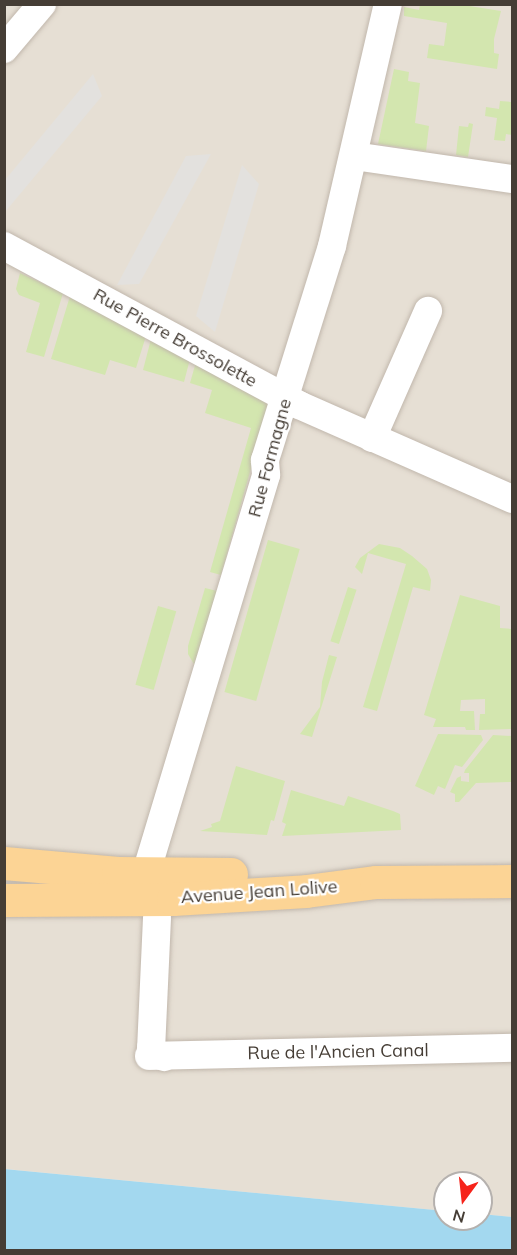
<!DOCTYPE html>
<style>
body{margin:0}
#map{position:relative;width:517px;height:1255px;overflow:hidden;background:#f3ede6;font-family:Mulish,sans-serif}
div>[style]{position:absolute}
.residential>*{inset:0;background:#e6dfd4}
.green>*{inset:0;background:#d3e6af;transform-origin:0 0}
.parking>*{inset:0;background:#e3e1de}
.water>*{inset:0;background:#a3d8ef}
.roads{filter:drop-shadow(0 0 2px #c1b7ac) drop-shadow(0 0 2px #c1b7ac)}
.minor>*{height:28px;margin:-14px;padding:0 14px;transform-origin:14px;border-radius:14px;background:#fff}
.major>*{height:33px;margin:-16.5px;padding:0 16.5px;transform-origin:16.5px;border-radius:16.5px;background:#fcd495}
span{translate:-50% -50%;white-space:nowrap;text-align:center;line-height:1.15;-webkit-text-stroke:4.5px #fff;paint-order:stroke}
.street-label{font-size:18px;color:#453d35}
.frame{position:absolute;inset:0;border:6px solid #453d35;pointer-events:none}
.north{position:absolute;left:433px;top:1171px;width:60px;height:60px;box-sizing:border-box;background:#fff;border:2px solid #b5b1ae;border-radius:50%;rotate:195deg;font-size:16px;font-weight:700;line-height:24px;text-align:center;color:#453d35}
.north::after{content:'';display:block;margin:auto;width:21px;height:27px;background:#f6231a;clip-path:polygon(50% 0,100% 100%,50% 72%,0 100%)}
</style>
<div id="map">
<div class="residential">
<div style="clip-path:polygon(4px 5px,512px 5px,512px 1217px,481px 1214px,481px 1183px,445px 1183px,445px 1211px,5px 1169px)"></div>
</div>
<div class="green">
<div style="clip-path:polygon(420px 5px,463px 5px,501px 11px,494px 39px,494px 53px,499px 54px,497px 69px,427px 58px,429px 44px,444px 46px,447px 23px,404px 16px,404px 7px,419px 10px)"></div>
<div style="clip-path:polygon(394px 69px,409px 72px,408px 81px,420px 83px,415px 123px,429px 126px,426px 151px,378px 144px)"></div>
<div style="clip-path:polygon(500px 101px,512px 102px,512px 135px,506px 134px,505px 141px,494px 140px,497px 118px,485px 116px,486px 107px,499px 109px)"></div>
<div style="clip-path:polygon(469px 123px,473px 124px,468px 157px,456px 155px,459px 126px,468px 127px)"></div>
<div style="clip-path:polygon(20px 273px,63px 293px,44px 357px,26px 352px,40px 303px,19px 295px,16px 289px)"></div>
<div style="clip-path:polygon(70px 296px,146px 336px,136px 368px,110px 360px,105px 375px,51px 359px)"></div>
<div style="clip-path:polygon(151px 339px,190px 359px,184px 382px,143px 370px)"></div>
<div style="clip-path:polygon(196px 362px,270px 401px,221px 575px,210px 572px,251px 428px,205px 413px,212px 390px,190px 383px)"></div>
<div style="left:268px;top:540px;width:33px;height:158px;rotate:16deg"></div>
<div style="clip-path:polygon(379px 544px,400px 548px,412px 556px,427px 569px,431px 580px,430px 591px,413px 587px,377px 711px,363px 707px,406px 564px,368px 553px,362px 574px,355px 567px,360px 558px)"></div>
<div style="left:348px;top:587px;width:9px;height:57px;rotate:18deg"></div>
<div style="clip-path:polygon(205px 588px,217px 591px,195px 666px,188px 654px,188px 646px)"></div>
<div style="clip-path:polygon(460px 595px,500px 606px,500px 628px,512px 629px,512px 729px,479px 730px,480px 714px,485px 714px,485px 699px,461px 700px,460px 711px,474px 711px,475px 730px,466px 730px,465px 727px,433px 727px,436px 719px,424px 715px)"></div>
<div style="left:158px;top:606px;width:19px;height:82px;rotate:16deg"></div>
<div style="clip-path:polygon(329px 655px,337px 657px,312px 737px,300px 734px,320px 707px,322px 682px)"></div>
<div style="clip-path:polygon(438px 734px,481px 735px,483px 740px,462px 767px,455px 765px,445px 789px,438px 786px,434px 795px,415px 786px)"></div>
<div style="clip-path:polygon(493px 735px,512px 736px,512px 782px,476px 783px,459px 802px,455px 802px,455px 794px,450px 792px,457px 778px,461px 776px,461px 781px,469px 782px,469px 773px,464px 773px,465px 770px)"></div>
<div style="clip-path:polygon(236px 766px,285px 781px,274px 821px,271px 820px,267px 835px,200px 831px,212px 827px,211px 824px,220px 821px)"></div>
<div style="clip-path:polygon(291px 790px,344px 806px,348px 796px,393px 811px,400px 814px,401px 830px,282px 836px,286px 824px,282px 822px)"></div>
</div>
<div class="parking">
<div style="clip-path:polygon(93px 74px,102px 96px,5px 212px,5px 180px)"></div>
<div style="clip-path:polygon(211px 154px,139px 284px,117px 285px,186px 156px)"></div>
<div style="clip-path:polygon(242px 165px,259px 184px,215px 332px,196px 316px)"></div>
</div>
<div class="water">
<div style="clip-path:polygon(4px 1169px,445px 1211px,445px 1219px,481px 1219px,481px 1214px,512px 1217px,512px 1250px,5px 1250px)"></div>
</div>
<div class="roads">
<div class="minor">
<div style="left:4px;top:49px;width:59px;rotate:-49.8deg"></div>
<div style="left:354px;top:156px;width:160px;rotate:8.3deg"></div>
<div style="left:4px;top:246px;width:335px;rotate:28.3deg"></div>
<div style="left:299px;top:405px;width:233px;rotate:23.8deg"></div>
<div style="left:372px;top:438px;width:139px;rotate:-66.2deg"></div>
<div style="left:146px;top:873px;width:416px;rotate:-73.2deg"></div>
<div style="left:266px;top:475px;width:15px;rotate:-94deg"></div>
<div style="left:265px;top:460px;width:224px;rotate:-72.6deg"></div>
<div style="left:332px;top:246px;width:248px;rotate:-77deg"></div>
<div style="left:157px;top:918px;width:130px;rotate:92.6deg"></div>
<div style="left:151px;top:1048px;width:8px;rotate:45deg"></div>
<div style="left:157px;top:1054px;width:8px;rotate:23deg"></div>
<div style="left:149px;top:1056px;width:363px;rotate:-1.3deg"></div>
</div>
<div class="major">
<div style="left:4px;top:863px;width:114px;rotate:5deg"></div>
<div style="left:118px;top:873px;width:113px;rotate:0.5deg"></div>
<div style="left:4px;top:900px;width:169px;rotate:-0.3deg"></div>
<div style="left:173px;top:899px;width:133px;rotate:-3.4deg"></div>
<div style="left:306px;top:891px;width:71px;rotate:-7.3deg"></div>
<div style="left:376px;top:882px;width:136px;rotate:-0.4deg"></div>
</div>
</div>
<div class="street-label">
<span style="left:175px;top:338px;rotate:29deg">Rue Pierre Brossolette</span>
<span style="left:270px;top:458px;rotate:-75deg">Rue Formagne</span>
<span style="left:259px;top:892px;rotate:-4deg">Avenue Jean Lolive</span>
<span style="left:338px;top:1052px;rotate:-1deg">Rue de l'Ancien Canal</span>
</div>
<div class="frame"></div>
<div class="north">N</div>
</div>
